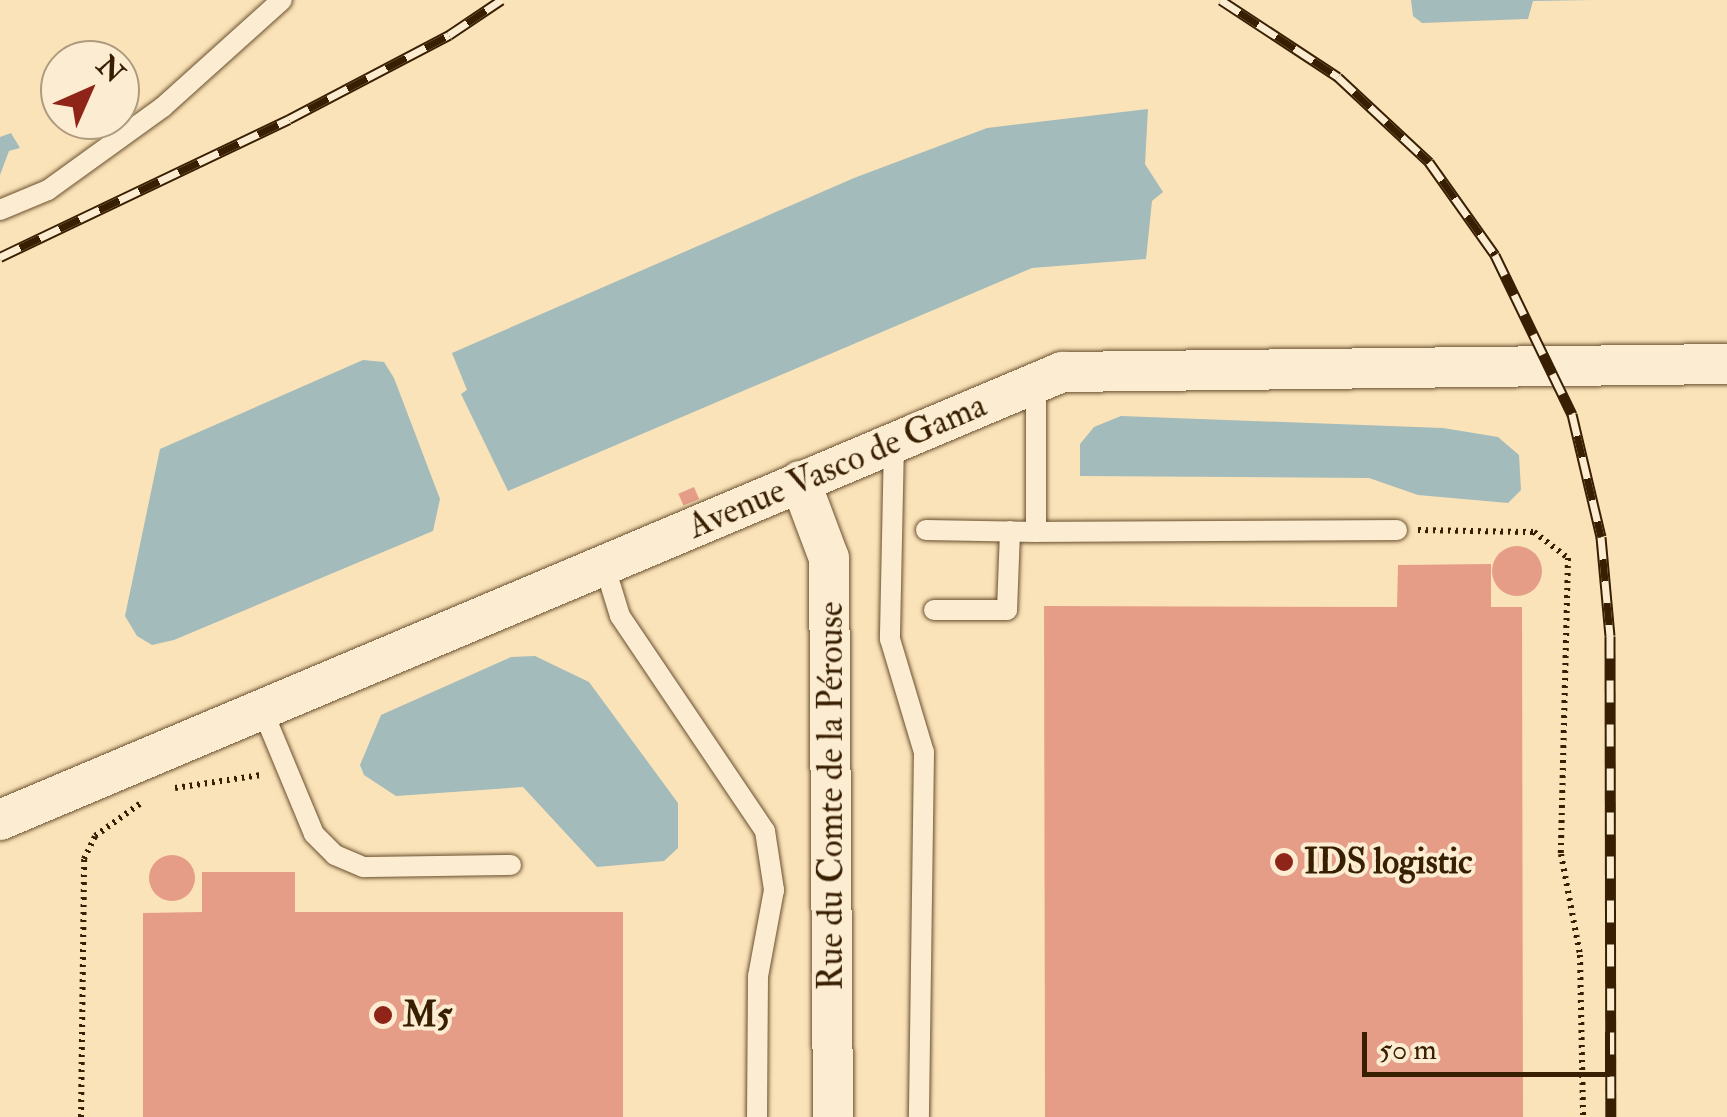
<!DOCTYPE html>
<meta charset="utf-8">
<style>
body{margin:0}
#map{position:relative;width:1727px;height:1117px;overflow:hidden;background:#fbe3b9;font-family:"IM FELL Double Pica",serif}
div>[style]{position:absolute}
.water>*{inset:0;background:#a3bbba}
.building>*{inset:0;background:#e69d88;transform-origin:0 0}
.round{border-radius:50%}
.path>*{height:6px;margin-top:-3px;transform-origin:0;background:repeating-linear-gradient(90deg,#381f01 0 2.5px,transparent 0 7.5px)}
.roads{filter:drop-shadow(0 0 2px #69502f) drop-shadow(0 0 2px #69502f)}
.lane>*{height:20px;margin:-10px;padding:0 10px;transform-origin:10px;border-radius:10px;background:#fcedd2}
.street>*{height:40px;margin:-20px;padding:0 20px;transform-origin:20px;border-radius:20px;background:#fcedd2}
.rail>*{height:11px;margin-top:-5.5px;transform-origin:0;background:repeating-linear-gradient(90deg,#fcedd2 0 22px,#381f01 0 44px);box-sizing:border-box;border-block:2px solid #381f01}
.dots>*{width:28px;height:28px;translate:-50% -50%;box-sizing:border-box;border:5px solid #fcedd2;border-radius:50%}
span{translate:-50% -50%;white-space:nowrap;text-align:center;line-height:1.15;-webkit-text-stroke:8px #fcedd2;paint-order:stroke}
.street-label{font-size:35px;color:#381f01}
.poi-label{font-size:35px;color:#381f01;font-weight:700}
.left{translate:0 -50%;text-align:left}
.north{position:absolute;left:40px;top:40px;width:100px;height:100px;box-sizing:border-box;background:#fcedd2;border:2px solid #ae9b7e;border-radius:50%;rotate:45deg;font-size:28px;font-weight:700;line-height:40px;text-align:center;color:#381f01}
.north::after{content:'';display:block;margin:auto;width:35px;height:45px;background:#8f2418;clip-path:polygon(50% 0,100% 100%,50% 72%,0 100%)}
.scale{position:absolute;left:1362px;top:1032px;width:248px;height:45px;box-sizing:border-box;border:5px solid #381f01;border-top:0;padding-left:12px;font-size:30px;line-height:35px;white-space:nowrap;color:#381f01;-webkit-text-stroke:8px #fcedd2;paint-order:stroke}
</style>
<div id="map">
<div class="water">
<div style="clip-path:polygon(1411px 0,1592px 0,1533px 1px,1528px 19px,1422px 23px,1413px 16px)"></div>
<div style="clip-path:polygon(1148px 109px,1145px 164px,1163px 192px,1152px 201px,1146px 259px,1032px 268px,508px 491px,461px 394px,467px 390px,452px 353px,854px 178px,987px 128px)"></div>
<div style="clip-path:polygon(11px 133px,20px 148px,9px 151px,0 175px,0 137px)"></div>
<div style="clip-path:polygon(363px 360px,384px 362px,394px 378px,440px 499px,433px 531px,174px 640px,152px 645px,137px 636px,125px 616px,160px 449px)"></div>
<div style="clip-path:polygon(1121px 416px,1443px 428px,1498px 437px,1519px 455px,1521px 490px,1508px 503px,1418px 495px,1369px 478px,1080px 476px,1080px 444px,1094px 427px)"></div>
<div style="clip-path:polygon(535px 656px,589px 682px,678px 803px,678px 848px,664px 861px,597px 867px,523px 787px,396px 796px,364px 775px,360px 765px,381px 715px,511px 657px)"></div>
</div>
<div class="building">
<div style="left:694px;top:487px;width:13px;height:17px;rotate:67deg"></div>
<div class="round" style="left:1492px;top:546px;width:50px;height:50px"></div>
<div style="clip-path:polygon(1491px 564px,1491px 607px,1522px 607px,1523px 1117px,1045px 1117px,1044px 606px,1397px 607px,1398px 565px)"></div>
<div class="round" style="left:149px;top:855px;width:46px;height:46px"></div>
<div style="clip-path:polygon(202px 872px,295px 872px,295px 912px,623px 912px,623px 1117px,143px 1117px,143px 913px,202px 912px)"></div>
</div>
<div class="path">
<div style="left:1418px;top:530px;width:116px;rotate:1deg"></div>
<div style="left:1534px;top:532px;width:43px;rotate:37.4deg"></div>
<div style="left:1568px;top:558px;width:296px;rotate:91.4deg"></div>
<div style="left:1561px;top:854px;width:103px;rotate:79.3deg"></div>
<div style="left:1580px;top:955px;width:162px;rotate:88.9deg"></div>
<div style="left:175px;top:788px;width:87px;rotate:-8.6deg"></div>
<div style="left:81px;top:1117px;width:258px;rotate:-89.3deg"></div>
<div style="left:84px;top:859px;width:25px;rotate:-64deg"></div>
<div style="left:95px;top:836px;width:57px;rotate:-35.7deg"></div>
</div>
<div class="roads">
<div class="lane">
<div style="left:0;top:210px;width:52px;rotate:-22.6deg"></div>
<div style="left:48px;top:190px;width:142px;rotate:-35.8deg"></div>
<div style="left:163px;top:107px;width:160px;rotate:-42deg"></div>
<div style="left:894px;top:443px;width:196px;rotate:91.2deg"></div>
<div style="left:890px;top:639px;width:118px;rotate:73.3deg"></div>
<div style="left:924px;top:752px;width:365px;rotate:90.8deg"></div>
<div style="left:926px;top:530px;width:110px;rotate:1deg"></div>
<div style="left:1036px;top:532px;width:130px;rotate:-90deg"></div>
<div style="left:1036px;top:402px;width:19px;rotate:-111deg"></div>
<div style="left:1036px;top:532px;width:361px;rotate:-0.3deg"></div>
<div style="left:604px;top:564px;width:54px;rotate:72.9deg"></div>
<div style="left:620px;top:616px;width:259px;rotate:56deg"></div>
<div style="left:765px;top:831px;width:60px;rotate:81.3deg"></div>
<div style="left:774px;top:890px;width:87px;rotate:100.5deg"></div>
<div style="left:758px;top:976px;width:141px;rotate:90.4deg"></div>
<div style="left:934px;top:610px;width:73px"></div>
<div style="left:1007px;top:610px;width:79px;rotate:-87.8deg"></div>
<div style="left:262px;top:709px;width:135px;rotate:67.4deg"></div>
<div style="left:314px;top:834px;width:30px;rotate:45deg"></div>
<div style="left:335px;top:855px;width:30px;rotate:23deg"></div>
<div style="left:363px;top:867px;width:148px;rotate:-0.8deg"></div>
</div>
<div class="street">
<div style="left:800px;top:481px;width:82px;rotate:69.4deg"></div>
<div style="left:829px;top:558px;width:559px;rotate:89.59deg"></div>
<div style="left:0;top:820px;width:1153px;rotate:-22.87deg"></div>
<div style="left:1062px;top:372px;width:665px;rotate:-0.69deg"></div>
</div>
</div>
<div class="rail">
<div style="left:1221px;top:0;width:140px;rotate:33.3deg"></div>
<div style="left:1338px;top:77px;width:125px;rotate:43deg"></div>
<div style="left:1429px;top:162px;width:114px;rotate:54.6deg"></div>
<div style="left:1495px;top:255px;width:177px;rotate:64.2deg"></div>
<div style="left:1572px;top:414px;width:126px;rotate:76.7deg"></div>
<div style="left:1601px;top:537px;width:99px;rotate:84.8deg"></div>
<div style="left:1610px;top:636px;width:481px;rotate:89.9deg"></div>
<div style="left:0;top:257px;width:320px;rotate:-25.5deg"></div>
<div style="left:289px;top:119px;width:181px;rotate:-27.7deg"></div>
<div style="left:449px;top:35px;width:63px;rotate:-33.9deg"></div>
</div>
<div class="dots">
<div style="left:1284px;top:862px;background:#8f2418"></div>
<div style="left:383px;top:1015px;background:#8f2418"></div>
</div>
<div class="street-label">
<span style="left:837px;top:466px;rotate:-23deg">Avenue Vasco de Gama</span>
<span style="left:831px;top:796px;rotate:-90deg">Rue du Comte de la Pérouse</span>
</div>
<div class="poi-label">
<span class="left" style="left:1304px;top:862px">IDS logistic</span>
<span class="left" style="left:403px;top:1015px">M5</span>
</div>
<div class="north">N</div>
<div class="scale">50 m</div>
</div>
